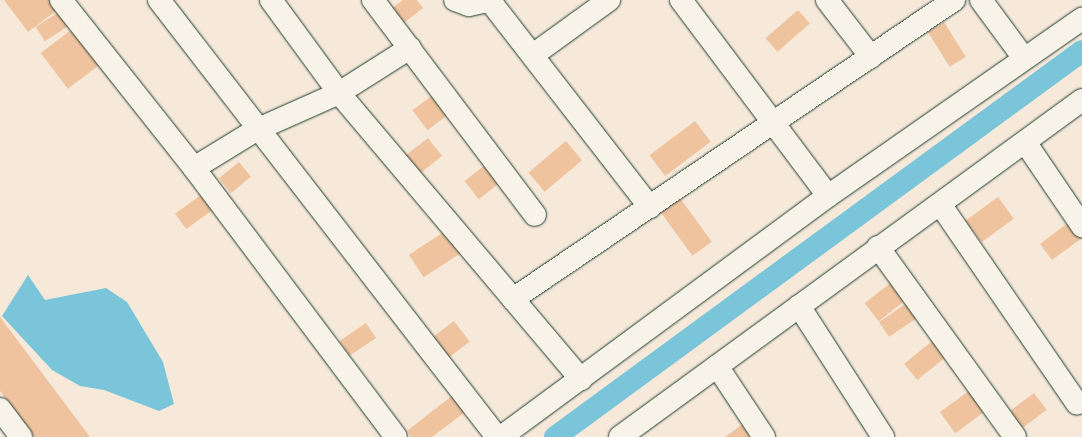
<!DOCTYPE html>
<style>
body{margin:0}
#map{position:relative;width:1082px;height:437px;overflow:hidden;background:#f6e9d9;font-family:"Balsamiq Sans",sans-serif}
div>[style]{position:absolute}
.water>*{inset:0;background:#7ac5da}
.canal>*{height:22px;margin:-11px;padding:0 11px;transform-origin:11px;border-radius:11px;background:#7ac5da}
.building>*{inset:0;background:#f0c39f;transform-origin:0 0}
.roads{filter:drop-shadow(0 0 1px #1f3d34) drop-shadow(0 0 1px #1f3d34)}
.minor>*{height:22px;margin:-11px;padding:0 11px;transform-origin:11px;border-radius:11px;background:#f7f3e8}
span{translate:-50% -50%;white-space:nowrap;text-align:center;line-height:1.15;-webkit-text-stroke:5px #f7f3e8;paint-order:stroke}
</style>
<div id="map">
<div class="water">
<div style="clip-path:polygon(28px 275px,45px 300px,106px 288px,127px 302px,163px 362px,174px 404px,159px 411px,104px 390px,80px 386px,52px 370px,2px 316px)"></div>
</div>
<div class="canal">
<div style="left:555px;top:437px;width:653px;rotate:-36.22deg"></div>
</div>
<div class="building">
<div style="clip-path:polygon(4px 0,54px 0,60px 8px,28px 32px)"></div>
<div style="clip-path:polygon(403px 0,417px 0,423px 8px,400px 26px,388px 11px)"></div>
<div style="left:65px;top:8px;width:17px;height:35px;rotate:57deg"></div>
<div style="left:798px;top:10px;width:18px;height:43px;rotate:49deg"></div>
<div style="left:944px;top:22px;width:41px;height:19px;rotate:58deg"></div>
<div style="left:75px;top:27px;width:45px;height:43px;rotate:53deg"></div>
<div style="left:438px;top:91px;width:25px;height:32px;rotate:53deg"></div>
<div style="left:695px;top:121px;width:26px;height:57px;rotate:53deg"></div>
<div style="left:428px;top:138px;width:23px;height:29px;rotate:52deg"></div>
<div style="left:566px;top:141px;width:25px;height:49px;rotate:50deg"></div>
<div style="left:239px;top:162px;width:19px;height:26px;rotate:51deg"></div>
<div style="left:489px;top:162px;width:23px;height:31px;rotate:52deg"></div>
<div style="left:205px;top:192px;width:19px;height:37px;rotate:54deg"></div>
<div style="left:998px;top:197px;width:27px;height:40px;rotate:54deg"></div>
<div style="left:680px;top:198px;width:54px;height:24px;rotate:54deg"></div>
<div style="clip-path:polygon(1073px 219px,1082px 231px,1082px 238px,1052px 260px,1040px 244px)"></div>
<div style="left:450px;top:228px;width:27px;height:49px;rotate:57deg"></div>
<div style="left:893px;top:281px;width:23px;height:36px;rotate:52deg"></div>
<div style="left:913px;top:299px;width:18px;height:41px;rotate:56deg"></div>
<div style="clip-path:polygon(0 317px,90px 437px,34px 437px,0 391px)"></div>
<div style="left:454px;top:321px;width:26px;height:30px;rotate:53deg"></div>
<div style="left:366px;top:323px;width:18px;height:32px;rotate:56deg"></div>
<div style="left:936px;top:338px;width:21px;height:41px;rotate:51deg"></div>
<div style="left:973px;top:388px;width:26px;height:41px;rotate:54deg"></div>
<div style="left:1034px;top:393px;width:21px;height:30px;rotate:53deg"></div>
<div style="clip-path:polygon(453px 395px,465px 412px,432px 437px,411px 437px,407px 431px)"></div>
<div style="clip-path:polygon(744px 423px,754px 437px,725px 437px)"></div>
</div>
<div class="roads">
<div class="minor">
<div style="left:61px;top:0;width:214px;rotate:51.6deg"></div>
<div style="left:194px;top:168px;width:336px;rotate:53.1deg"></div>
<div style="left:159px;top:0;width:552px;rotate:52.28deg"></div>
<div style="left:271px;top:0;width:115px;rotate:53.8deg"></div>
<div style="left:339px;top:93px;width:375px;rotate:49.8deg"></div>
<div style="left:373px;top:0;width:269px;rotate:53deg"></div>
<div style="left:455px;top:0;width:15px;rotate:20deg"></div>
<div style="left:469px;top:5px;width:24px;rotate:-12deg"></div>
<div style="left:681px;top:0;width:245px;rotate:53.1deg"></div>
<div style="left:827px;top:0;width:72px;rotate:52.3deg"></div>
<div style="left:981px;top:0;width:71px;rotate:53.6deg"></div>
<div style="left:490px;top:1px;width:261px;rotate:52.2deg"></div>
<div style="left:533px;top:55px;width:94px;rotate:-35.9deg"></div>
<div style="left:1025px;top:142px;width:102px;rotate:55.8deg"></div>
<div style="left:194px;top:168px;width:73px;rotate:-31.5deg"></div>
<div style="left:256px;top:130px;width:91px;rotate:-24deg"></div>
<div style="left:339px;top:93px;width:84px;rotate:-32.4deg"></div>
<div style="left:940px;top:204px;width:242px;rotate:55.5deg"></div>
<div style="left:878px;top:247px;width:234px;rotate:54.2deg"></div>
<div style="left:513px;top:299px;width:533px;rotate:-34.14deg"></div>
<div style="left:799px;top:306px;width:156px;rotate:57.3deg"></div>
<div style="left:717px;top:366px;width:85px;rotate:56.5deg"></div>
<div style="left:0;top:409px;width:35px;rotate:53deg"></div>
<div style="left:501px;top:437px;width:406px;rotate:-36.4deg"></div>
<div style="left:828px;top:196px;width:310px;rotate:-34.9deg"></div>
<div style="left:620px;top:437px;width:572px;rotate:-36.11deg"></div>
</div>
</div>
</div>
